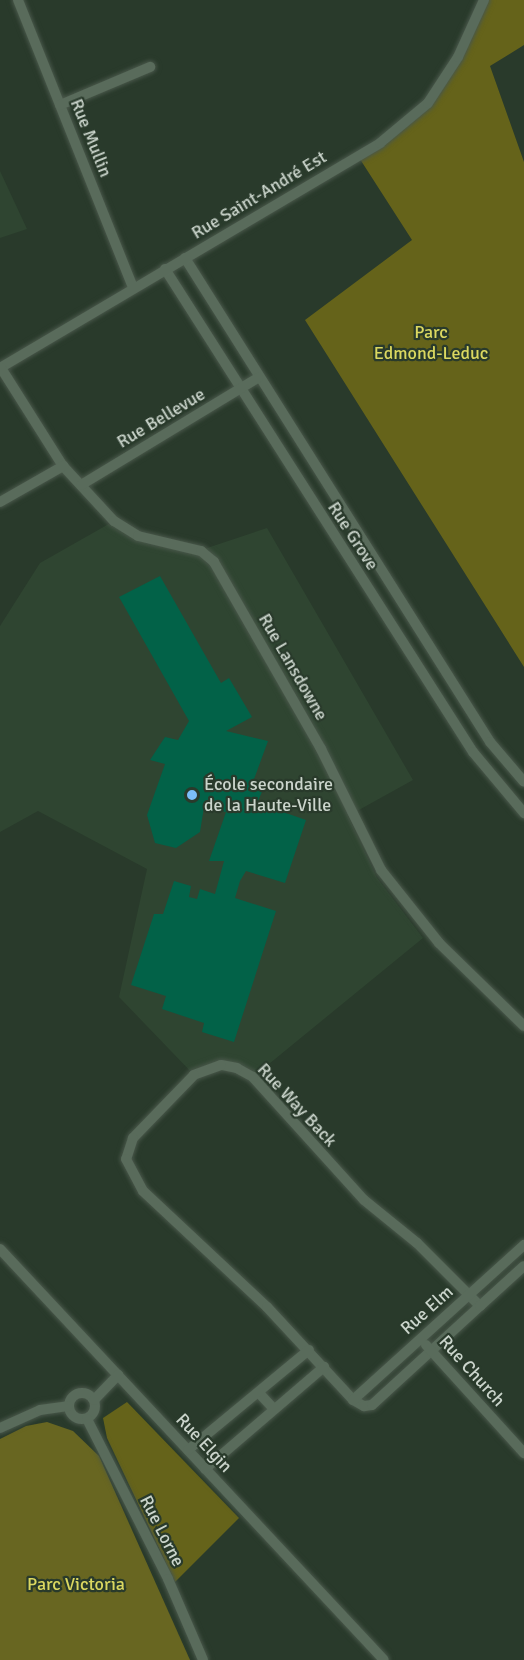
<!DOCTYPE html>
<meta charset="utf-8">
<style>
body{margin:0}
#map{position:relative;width:524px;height:1660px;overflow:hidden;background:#293a2b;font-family:Signika,sans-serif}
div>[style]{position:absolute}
.built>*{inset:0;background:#2f4531}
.green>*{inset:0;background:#65631a}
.forest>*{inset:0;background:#686621}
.building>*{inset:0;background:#026248}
.roads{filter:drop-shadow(0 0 2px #49574a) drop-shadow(0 0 2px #49574a)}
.street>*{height:10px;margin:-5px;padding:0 5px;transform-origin:5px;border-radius:5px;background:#596b5b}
.street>.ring{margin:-5px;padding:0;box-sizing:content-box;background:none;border:10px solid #596b5b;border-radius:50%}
.dots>*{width:16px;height:16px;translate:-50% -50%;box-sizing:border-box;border:3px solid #293a2b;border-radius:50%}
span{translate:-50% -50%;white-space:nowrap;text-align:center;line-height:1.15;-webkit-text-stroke:4.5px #293a2b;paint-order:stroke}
.street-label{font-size:18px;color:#cbd5cc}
.park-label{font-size:18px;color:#dbd860}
.poi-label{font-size:18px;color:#cbd5cc}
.left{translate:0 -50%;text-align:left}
</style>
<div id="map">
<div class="built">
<div style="clip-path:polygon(0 171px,27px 229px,0 238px)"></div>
<div style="clip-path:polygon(114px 521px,138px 536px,201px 550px,267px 528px,413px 780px,348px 816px,377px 878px,423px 938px,253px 1077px,221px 1065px,194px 1075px,119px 997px,147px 869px,38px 811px,0 832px,0 626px,40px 563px)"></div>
</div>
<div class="green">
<div style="clip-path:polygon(484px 0,524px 0,524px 45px,490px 66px,524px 162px,524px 667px,305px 320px,412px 240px,358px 156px,428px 103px)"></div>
<div style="clip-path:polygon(127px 1402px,239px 1518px,175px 1582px,107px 1438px,103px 1418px)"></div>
</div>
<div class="forest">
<div style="clip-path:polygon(47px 1422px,73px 1431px,99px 1456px,190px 1660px,0 1660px,0 1439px,26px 1426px)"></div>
</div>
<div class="building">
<div style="clip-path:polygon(160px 576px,221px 683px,229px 678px,252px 717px,226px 731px,268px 741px,253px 782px,266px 783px,257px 803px,306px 820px,285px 883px,246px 871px,240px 881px,235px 898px,276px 911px,234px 1042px,202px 1032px,204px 1023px,162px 1009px,166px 996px,131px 985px,154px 914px,163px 914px,174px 881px,191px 886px,189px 897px,197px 899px,200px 889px,215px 894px,224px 861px,209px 861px,226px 812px,204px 807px,200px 832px,176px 848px,155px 843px,147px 815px,165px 764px,150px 760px,165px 737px,178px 740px,189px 721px,119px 597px)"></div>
</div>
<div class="roads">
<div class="street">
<div style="left:18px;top:0;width:309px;rotate:68.2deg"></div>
<div style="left:60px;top:105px;width:98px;rotate:-22.9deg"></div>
<div style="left:185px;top:258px;width:572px;rotate:57.78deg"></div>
<div style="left:490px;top:742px;width:52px;rotate:49.6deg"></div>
<div style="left:165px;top:269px;width:573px;rotate:57.48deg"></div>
<div style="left:473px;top:752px;width:80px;rotate:50.1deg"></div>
<div style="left:0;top:368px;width:442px;rotate:-30.6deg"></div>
<div style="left:380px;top:143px;width:62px;rotate:-39.8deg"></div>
<div style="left:428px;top:103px;width:55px;rotate:-56.9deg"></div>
<div style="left:458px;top:57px;width:63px;rotate:-65.5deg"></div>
<div style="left:1px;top:368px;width:116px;rotate:57.7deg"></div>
<div style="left:63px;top:466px;width:75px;rotate:47.2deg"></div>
<div style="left:114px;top:521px;width:28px;rotate:32deg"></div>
<div style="left:138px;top:536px;width:65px;rotate:13.4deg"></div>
<div style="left:201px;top:551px;width:17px;rotate:40deg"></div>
<div style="left:214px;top:562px;width:215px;rotate:60.2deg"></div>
<div style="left:321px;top:749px;width:135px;rotate:63.6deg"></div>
<div style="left:381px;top:870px;width:93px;rotate:51.5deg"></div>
<div style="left:439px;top:943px;width:119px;rotate:44.3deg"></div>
<div style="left:81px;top:485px;width:207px;rotate:-31.2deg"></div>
<div style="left:0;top:502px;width:73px;rotate:-29.7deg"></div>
<div style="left:0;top:1249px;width:562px;rotate:46.95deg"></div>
<div style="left:480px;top:1306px;width:89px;rotate:-135deg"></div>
<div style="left:417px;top:1243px;width:68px;rotate:-140.9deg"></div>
<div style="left:364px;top:1200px;width:166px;rotate:-132.1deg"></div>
<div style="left:253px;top:1077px;width:18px;rotate:-151deg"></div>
<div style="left:237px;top:1068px;width:16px;rotate:-169deg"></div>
<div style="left:221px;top:1065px;width:29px;rotate:160deg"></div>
<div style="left:194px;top:1075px;width:88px;rotate:134.1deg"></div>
<div style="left:133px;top:1138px;width:22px;rotate:108deg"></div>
<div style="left:126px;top:1159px;width:36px;rotate:62deg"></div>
<div style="left:143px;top:1191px;width:170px;rotate:43.1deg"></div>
<div style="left:267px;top:1307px;width:127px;rotate:47.2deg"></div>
<div style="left:353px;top:1400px;width:13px;rotate:29deg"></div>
<div style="left:364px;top:1406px;width:8px;rotate:-7deg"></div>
<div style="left:372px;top:1405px;width:147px;rotate:-42.5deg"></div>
<div style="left:480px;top:1306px;width:59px;rotate:-42.3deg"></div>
<div style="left:426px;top:1345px;width:146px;rotate:47.8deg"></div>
<div class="ring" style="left:69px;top:1393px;width:16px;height:16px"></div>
<div style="left:259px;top:1393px;width:22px;rotate:47deg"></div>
<div style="left:94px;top:1400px;width:35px;rotate:-46deg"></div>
<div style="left:353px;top:1400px;width:231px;rotate:-42.2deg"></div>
<div style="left:87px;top:1419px;width:179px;rotate:63.1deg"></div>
<div style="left:168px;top:1579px;width:88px;rotate:66.6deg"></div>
<div style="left:0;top:1428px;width:44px;rotate:-24.2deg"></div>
<div style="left:40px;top:1410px;width:28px;rotate:-8deg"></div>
<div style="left:188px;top:1450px;width:157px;rotate:-39.6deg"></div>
<div style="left:205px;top:1469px;width:157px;rotate:-40.6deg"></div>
</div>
</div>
<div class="dots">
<div style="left:192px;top:795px;background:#7bbef8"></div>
</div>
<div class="street-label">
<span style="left:91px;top:138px;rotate:68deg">Rue Mullin</span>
<span style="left:259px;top:195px;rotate:-31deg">Rue Saint-André Est</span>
<span style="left:161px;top:418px;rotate:-31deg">Rue Bellevue</span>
<span style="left:353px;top:536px;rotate:57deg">Rue Grove</span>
<span style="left:293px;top:667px;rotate:60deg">Rue Lansdowne</span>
<span style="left:297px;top:1105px;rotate:47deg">Rue Way Back</span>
<span style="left:427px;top:1310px;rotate:-42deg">Rue Elm</span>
<span style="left:472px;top:1371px;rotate:48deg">Rue Church</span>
<span style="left:204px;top:1443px;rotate:47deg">Rue Elgin</span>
<span style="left:162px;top:1531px;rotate:63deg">Rue Lorne</span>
</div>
<div class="park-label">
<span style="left:431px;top:343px">Parc<br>Edmond-Leduc</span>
<span style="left:76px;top:1584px">Parc Victoria</span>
</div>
<div class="poi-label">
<span class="left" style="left:204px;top:795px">École secondaire<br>de la Haute-Ville</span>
</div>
</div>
